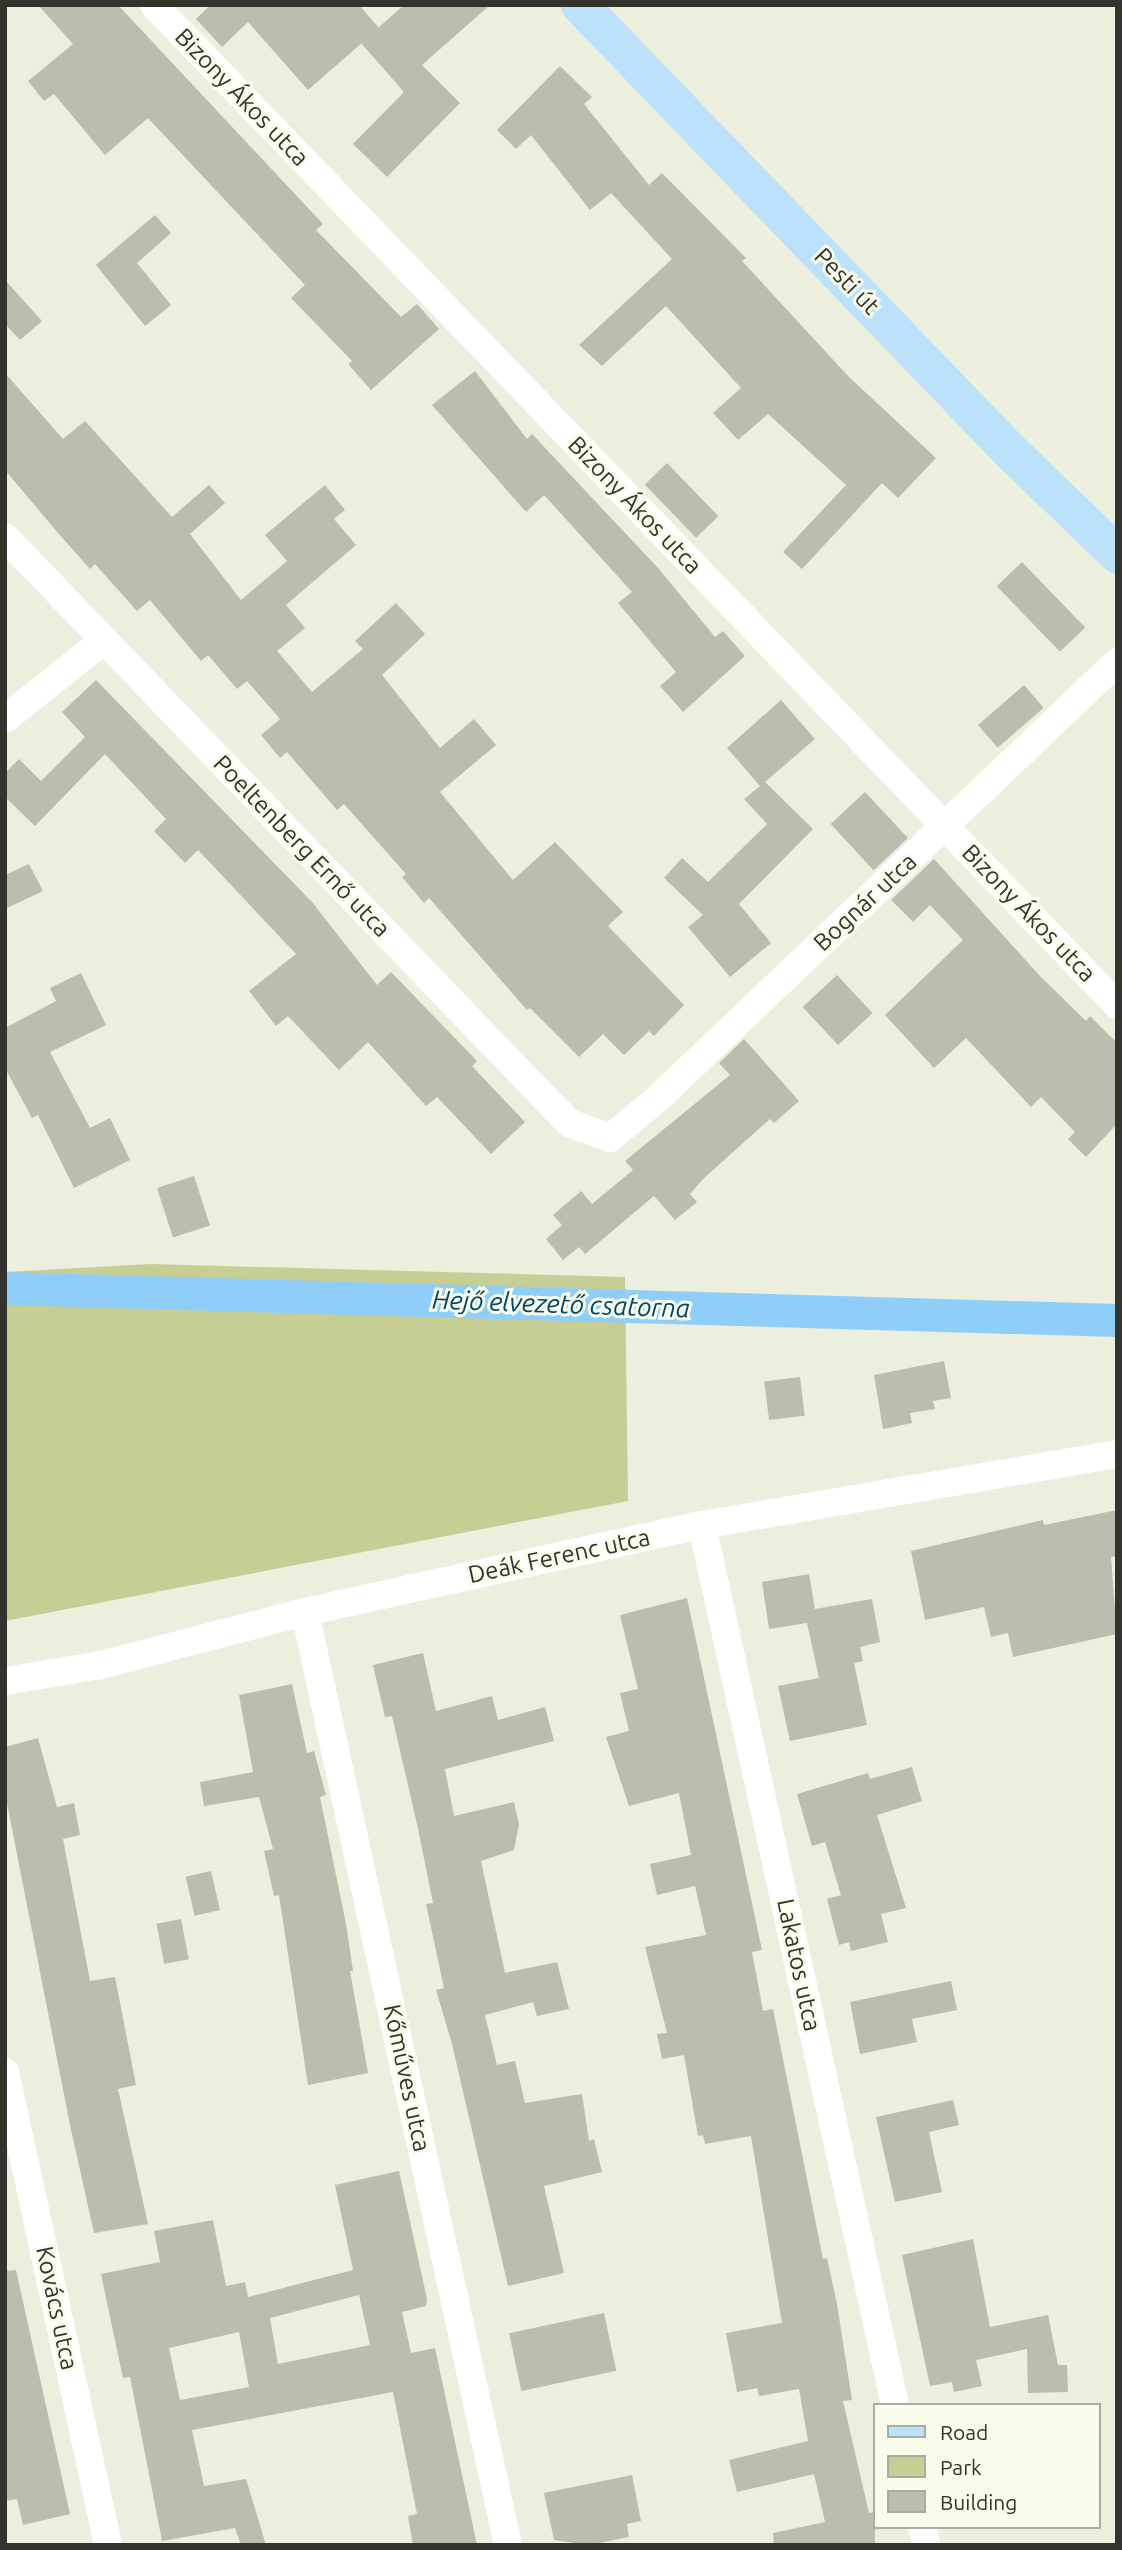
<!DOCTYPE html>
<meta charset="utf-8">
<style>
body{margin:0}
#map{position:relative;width:1122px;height:2550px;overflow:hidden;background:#eceede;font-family:Ubuntu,sans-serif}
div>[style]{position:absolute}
.green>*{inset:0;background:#c6ce94}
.canal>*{height:33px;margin:-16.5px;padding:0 16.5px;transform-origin:16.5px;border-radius:16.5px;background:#8fcef8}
.building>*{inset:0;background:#bbbeae;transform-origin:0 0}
.street>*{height:28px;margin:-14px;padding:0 14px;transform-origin:14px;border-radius:14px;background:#fff}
.primary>*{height:38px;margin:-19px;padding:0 19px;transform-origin:19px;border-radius:19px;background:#bce1fa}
span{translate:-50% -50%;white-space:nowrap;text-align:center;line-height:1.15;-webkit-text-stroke:6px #f9fceb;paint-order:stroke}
.street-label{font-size:24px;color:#33342e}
.water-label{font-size:26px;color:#014769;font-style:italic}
.frame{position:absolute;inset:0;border:7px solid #33342e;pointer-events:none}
.legend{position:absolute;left:873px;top:2403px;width:228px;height:126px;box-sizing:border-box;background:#f9fceb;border:2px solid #aaac9f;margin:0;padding:9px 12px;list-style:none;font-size:21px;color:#33342e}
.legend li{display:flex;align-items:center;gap:14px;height:35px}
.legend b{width:35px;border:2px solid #aaac9f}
</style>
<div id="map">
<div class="green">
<div style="clip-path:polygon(151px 1264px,625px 1277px,628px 1501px,5px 1621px,5px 1272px)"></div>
</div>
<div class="canal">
<div style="left:5px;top:1288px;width:1112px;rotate:1.65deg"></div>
</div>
<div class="building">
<div style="clip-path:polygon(38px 5px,118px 5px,323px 224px,316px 230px,401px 317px,417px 304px,439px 329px,371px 390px,348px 364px,352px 361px,291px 298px,305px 285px,148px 118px,105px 155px,54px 94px,44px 101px,28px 81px,73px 44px)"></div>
<div style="clip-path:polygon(210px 5px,359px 5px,379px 28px,308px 90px,248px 22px,222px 47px,196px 19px)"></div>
<div style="clip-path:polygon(404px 5px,490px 5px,422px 65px,460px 103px,387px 177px,353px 144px,404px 92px,361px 43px)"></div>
<div style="clip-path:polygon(560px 66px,592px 97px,584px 104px,649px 185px,662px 173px,746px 258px,742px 261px,849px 377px,936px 458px,898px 498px,882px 483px,802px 569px,783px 552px,846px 485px,768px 414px,738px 440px,713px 413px,741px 388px,666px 306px,602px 366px,579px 345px,672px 259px,611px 193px,590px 210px,531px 135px,516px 149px,497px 130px)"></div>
<div style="clip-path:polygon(155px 215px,171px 233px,137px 263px,171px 305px,145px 326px,96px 265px)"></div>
<div style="clip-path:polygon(5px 280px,42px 321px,20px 340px,5px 324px)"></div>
<div style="clip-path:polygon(475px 371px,527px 439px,532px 434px,659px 569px,715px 637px,723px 631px,745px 656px,683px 712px,660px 686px,676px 672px,618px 603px,632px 592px,544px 495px,526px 512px,432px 405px)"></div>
<div style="clip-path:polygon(5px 373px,63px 439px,85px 421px,172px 517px,209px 485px,225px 503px,190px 534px,241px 600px,287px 561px,265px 535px,325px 485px,345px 510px,334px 519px,356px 545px,286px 605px,305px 628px,277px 651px,312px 692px,363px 649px,355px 641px,396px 603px,425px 634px,382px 675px,440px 748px,474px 719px,496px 745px,440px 792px,513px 880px,555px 842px,623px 912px,608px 926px,684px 1005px,654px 1036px,649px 1031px,624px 1055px,603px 1034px,579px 1057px,530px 1008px,527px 1010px,429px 898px,424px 903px,402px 877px,406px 874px,344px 804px,337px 810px,287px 752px,280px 758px,261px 735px,280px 719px,247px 681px,237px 689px,208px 655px,201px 661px,150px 600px,137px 611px,95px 564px,90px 569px,58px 533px,5px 470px)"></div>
<div style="left:667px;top:463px;width:74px;height:31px;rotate:46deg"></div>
<div style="left:1022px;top:562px;width:91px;height:35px;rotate:46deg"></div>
<div style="clip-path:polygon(96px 680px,312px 902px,377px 985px,391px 972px,477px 1061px,472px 1066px,525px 1122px,491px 1154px,437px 1097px,426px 1106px,368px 1042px,339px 1070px,288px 1016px,276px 1026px,249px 991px,296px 954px,198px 850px,185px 863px,154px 831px,166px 819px,105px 754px,35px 826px,5px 797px,5px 773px,19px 759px,41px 781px,85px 737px,62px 712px)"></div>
<div style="left:1024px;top:685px;width:30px;height:61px;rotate:49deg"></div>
<div style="clip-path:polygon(781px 700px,815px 739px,765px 782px,813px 829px,739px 904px,771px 943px,730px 977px,688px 927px,703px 915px,664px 878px,682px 858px,708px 882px,767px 824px,744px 799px,760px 786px,727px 748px)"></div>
<div style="left:865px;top:792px;width:63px;height:47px;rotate:47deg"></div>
<div style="clip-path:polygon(934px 859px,1039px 975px,1086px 1021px,1090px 1016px,1117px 1043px,1117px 1124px,1086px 1157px,1068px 1139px,1075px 1132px,1041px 1097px,1031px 1107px,966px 1038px,934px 1068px,885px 1015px,963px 940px,930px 905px,913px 922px,891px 900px)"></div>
<div style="clip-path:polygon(29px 864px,43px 891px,5px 909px,5px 875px)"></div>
<div style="clip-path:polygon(81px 973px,106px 1025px,50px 1052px,90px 1128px,110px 1118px,130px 1160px,74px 1188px,38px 1115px,32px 1118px,5px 1068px,5px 1028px,56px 1001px,50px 988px)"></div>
<div style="left:837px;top:975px;width:52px;height:47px;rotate:47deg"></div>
<div style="clip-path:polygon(744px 1039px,799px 1101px,774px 1123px,770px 1119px,703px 1179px,690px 1194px,697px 1202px,675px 1220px,654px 1196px,585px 1254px,579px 1247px,563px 1260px,546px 1239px,562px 1225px,553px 1215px,581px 1191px,592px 1204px,633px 1170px,625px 1161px,730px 1075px,719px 1063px)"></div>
<div style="left:194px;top:1176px;width:52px;height:39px;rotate:72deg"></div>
<div style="clip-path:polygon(944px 1361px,951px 1398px,933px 1401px,935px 1409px,910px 1413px,912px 1423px,883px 1429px,874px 1375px)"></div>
<div style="left:800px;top:1377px;width:39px;height:36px;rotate:83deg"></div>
<div style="clip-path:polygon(1117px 1510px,1117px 1556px,1111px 1557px,1117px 1634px,1013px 1657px,1008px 1633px,991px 1637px,984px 1607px,925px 1620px,911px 1551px,1043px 1520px,1044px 1525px)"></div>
<div style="clip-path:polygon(809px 1574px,815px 1609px,872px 1599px,880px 1642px,860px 1647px,863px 1661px,854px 1663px,867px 1725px,790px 1741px,778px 1686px,819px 1678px,807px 1623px,769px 1629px,762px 1582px)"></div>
<div style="clip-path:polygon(687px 1598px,762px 1950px,752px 1952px,763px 2011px,773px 2009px,823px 2259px,827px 2258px,837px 2304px,852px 2400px,843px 2401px,869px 2513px,875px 2512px,875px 2545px,774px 2545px,773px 2533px,825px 2522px,814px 2474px,737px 2492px,729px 2460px,808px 2441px,799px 2389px,759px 2396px,757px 2388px,737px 2392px,726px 2333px,782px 2323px,751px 2136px,705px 2144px,703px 2135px,698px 2136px,684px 2055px,662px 2059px,657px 2034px,667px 2033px,645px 1947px,706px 1935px,695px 1886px,657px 1895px,650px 1864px,691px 1855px,679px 1793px,629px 1806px,606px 1737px,629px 1731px,620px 1693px,638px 1689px,620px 1615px)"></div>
<div style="clip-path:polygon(423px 1653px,436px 1711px,492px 1696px,498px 1720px,545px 1707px,554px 1741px,445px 1769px,454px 1816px,514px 1802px,519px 1824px,514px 1850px,481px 1861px,505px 1973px,557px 1962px,569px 2009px,537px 2016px,533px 2002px,485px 2015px,497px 2065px,515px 2061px,525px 2103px,582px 2094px,589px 2141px,594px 2139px,602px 2172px,544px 2186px,564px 2273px,508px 2286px,452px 2044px,436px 1990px,444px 1988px,426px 1904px,433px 1903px,417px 1824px,392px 1716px,385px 1717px,373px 1665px)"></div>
<div style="clip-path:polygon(292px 1684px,307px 1753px,314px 1751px,326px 1795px,320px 1797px,346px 1924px,353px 1971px,350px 1971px,368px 2073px,308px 2085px,279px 1895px,274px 1896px,264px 1851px,273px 1849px,259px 1797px,204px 1806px,200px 1782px,253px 1772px,239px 1695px)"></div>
<div style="clip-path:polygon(38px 1738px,57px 1807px,74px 1803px,80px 1835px,63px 1839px,90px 1981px,115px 1977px,136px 2085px,118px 2089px,148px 2224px,94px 2233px,70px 2125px,5px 1793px,5px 1747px)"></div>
<div style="clip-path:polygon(912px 1767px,922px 1801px,877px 1815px,906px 1908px,881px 1914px,888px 1942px,851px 1951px,849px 1942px,839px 1945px,827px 1899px,841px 1895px,825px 1842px,812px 1846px,797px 1794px,868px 1773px,870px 1779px)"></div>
<div style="left:211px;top:1871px;width:40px;height:26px;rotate:77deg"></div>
<div style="left:181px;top:1919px;width:41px;height:25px;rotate:79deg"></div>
<div style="clip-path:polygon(951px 1981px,957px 2010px,912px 2019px,917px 2042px,860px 2054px,850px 2002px)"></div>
<div style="clip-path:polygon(953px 2100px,959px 2125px,929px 2132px,942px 2192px,895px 2202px,876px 2117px)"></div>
<div style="clip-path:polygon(evenodd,399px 2171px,427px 2299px,426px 2306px,402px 2312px,411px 2353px,435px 2348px,477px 2545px,413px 2545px,408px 2516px,417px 2514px,393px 2392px,192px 2430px,204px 2486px,246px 2479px,266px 2545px,241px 2545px,235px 2528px,162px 2541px,130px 2377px,123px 2378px,101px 2274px,160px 2262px,154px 2231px,213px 2220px,226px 2286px,245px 2282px,248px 2297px,353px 2270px,335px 2185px,399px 2171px,359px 2295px,370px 2345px,278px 2364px,270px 2318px,359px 2295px,399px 2171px,239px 2332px,249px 2387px,180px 2400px,169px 2348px,239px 2332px)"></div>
<div style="clip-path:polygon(973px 2239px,990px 2327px,1048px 2315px,1058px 2365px,1067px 2365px,1068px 2392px,1028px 2393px,1027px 2349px,976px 2360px,982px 2386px,954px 2392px,952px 2382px,930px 2386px,902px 2255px)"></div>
<div style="clip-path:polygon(16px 2270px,70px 2514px,23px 2525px,17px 2499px,5px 2501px,5px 2271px)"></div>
<div style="left:604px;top:2313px;width:59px;height:97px;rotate:78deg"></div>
<div style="clip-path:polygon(632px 2475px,641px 2521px,627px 2524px,629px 2537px,589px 2545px,554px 2540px,544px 2493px)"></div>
</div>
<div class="street">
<div style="left:154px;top:5px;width:1388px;rotate:46.08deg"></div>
<div style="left:5px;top:537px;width:813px;rotate:46.1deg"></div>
<div style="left:569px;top:1123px;width:44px;rotate:20.1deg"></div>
<div style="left:610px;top:1138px;width:60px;rotate:-39.6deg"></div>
<div style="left:656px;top:1100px;width:636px;rotate:-43.53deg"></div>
<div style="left:5px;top:719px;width:127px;rotate:-38.6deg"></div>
<div style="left:702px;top:1525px;width:901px;rotate:77.63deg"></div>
<div style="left:305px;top:1612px;width:955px;rotate:77.73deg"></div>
<div style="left:5px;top:1681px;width:97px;rotate:-9.5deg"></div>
<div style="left:101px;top:1665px;width:211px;rotate:-14.6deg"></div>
<div style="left:305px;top:1612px;width:406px;rotate:-12.4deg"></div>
<div style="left:702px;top:1525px;width:421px;rotate:-9.7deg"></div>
<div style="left:5px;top:2072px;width:484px;rotate:77.7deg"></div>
<div style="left:922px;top:2527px;width:18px;rotate:77deg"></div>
</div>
<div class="primary">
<div style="left:580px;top:5px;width:620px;rotate:46.05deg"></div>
<div style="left:1010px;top:451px;width:149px;rotate:43.9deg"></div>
</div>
<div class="street-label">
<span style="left:242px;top:97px;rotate:46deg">Bizony Ákos utca</span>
<span style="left:847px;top:281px;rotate:46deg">Pesti út</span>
<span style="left:635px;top:505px;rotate:46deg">Bizony Ákos utca</span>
<span style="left:302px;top:846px;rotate:46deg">Poeltenberg Ernő utca</span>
<span style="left:865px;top:902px;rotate:-43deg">Bognár utca</span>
<span style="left:1029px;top:913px;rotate:46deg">Bizony Ákos utca</span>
<span style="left:559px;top:1556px;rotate:-12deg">Deák Ferenc utca</span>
<span style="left:799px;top:1965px;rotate:78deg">Lakatos utca</span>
<span style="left:407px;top:2078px;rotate:78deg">Kőműves utca</span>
<span style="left:57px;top:2308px;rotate:78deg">Kovács utca</span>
</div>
<div class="water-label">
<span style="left:561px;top:1304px;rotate:2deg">Hejő elvezető csatorna</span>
</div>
<div class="frame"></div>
<ul class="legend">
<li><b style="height:9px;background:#bce1fa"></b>Road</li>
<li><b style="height:19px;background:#c6ce94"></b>Park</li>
<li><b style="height:19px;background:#bbbeae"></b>Building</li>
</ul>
</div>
